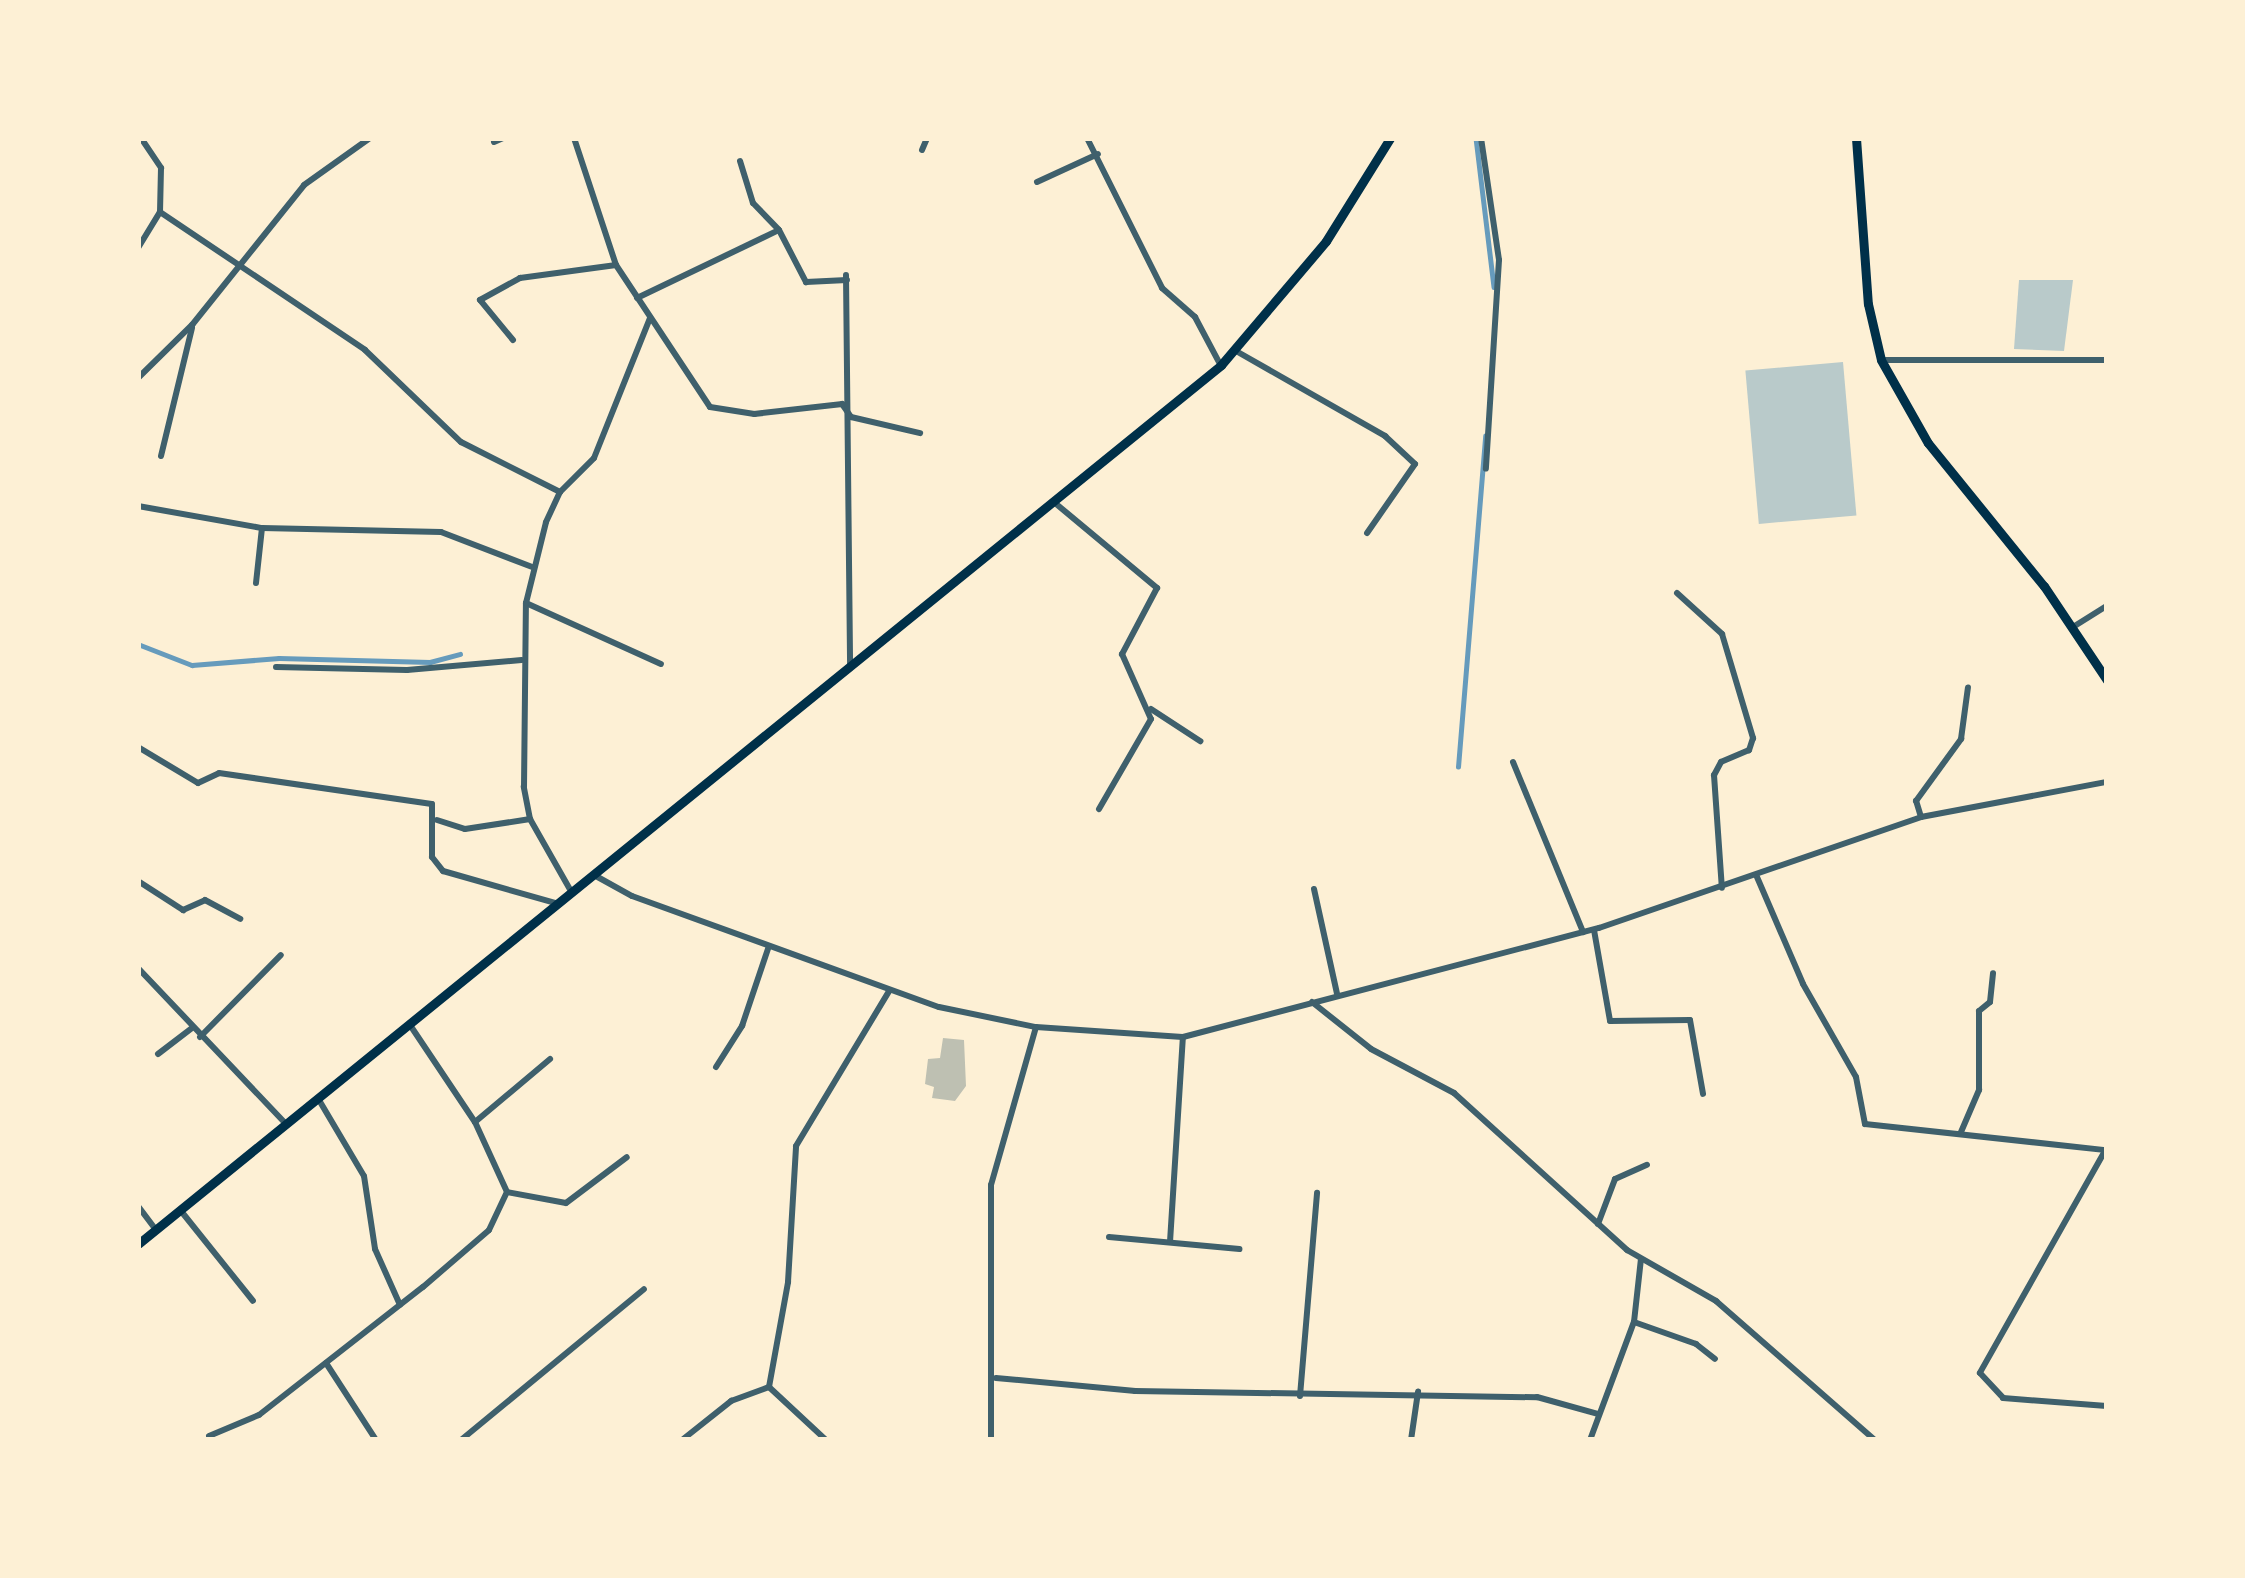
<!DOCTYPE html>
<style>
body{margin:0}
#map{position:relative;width:2245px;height:1578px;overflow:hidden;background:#fdf0d5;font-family:"PT Sans",sans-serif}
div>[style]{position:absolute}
.green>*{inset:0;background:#b9caca;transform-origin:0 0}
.stream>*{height:4.5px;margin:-2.25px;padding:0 2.25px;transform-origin:2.25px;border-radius:2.25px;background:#669bbc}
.building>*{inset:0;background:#bec0b2}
.minor>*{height:6px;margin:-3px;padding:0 3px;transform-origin:3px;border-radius:3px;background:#3f606c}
.secondary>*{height:9px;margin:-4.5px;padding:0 4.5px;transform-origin:4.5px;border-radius:4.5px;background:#003049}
span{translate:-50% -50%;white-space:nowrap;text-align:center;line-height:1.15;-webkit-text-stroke:9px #fdf0d5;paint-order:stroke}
.frame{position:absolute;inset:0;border:141px solid #fdf0d5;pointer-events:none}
</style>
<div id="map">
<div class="green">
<div style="clip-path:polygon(2019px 280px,2073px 280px,2064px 351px,2014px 349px)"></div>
<div style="left:1843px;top:362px;width:154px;height:98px;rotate:85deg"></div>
</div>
<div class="stream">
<div style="left:1476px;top:138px;width:150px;rotate:83.1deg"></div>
<div style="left:138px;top:644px;width:58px;rotate:21.3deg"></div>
<div style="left:192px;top:665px;width:87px;rotate:-4.6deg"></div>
<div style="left:279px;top:658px;width:151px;rotate:1.5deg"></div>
<div style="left:430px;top:662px;width:31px;rotate:-15deg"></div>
<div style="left:1458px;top:767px;width:332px;rotate:-85.3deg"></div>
</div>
<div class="building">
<div style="clip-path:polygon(943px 1038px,964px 1040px,966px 1086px,955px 1101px,932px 1098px,934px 1087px,925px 1084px,928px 1059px,940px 1058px)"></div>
</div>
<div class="minor">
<div style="left:141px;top:138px;width:36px;rotate:56deg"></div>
<div style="left:161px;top:168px;width:44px;rotate:91.3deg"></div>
<div style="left:160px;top:212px;width:247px;rotate:33.9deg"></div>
<div style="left:365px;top:350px;width:133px;rotate:43.8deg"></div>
<div style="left:461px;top:442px;width:111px;rotate:26.8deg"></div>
<div style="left:574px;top:138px;width:134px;rotate:71.7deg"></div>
<div style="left:616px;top:265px;width:170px;rotate:56.5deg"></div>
<div style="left:710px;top:407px;width:45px;rotate:9deg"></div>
<div style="left:754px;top:414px;width:89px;rotate:-6.5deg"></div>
<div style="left:842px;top:404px;width:16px;rotate:55deg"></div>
<div style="left:851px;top:417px;width:71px;rotate:13.1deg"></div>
<div style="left:1087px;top:138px;width:168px;rotate:63.4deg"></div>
<div style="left:1162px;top:288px;width:44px;rotate:41.3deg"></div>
<div style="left:1195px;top:317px;width:53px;rotate:62deg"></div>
<div style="left:1481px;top:138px;width:123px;rotate:81.6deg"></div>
<div style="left:1499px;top:260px;width:209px;rotate:93.6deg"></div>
<div style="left:494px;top:142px;width:10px;rotate:-24deg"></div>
<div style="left:922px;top:150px;width:13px;rotate:-67deg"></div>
<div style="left:740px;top:161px;width:44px;rotate:72.8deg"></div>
<div style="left:753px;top:203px;width:37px;rotate:46deg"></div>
<div style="left:1037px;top:182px;width:67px;rotate:-24.7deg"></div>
<div style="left:138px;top:248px;width:42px;rotate:-58.6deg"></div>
<div style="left:846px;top:275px;width:393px;rotate:89.4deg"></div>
<div style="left:637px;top:298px;width:157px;rotate:-25.6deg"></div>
<div style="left:779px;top:230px;width:59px;rotate:62.6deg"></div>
<div style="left:806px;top:282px;width:41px;rotate:-2.8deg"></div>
<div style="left:513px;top:340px;width:52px;rotate:-129.5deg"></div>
<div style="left:480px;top:300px;width:46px;rotate:-28.8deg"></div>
<div style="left:520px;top:278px;width:97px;rotate:-7.7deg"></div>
<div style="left:1236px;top:351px;width:172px;rotate:29.7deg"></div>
<div style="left:1385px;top:436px;width:41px;rotate:43deg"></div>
<div style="left:1415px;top:464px;width:84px;rotate:124.8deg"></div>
<div style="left:1881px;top:360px;width:226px"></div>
<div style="left:138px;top:378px;width:76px;rotate:-44.5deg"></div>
<div style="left:192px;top:325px;width:179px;rotate:-51.3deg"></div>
<div style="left:304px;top:185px;width:81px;rotate:-35.5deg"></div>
<div style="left:161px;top:456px;width:132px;rotate:-76.4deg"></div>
<div style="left:1055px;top:503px;width:133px;rotate:39.8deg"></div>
<div style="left:1157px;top:588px;width:75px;rotate:117.9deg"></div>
<div style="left:1122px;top:654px;width:71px;rotate:66deg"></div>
<div style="left:1151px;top:719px;width:104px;rotate:120deg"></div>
<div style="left:138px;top:506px;width:126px;rotate:10.1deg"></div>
<div style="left:262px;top:528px;width:179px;rotate:1.3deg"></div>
<div style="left:441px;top:532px;width:97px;rotate:21deg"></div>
<div style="left:256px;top:583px;width:55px;rotate:-83.8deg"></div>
<div style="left:1677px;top:593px;width:61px;rotate:42.3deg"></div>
<div style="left:1722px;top:634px;width:109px;rotate:73.4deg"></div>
<div style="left:1753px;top:738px;width:13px;rotate:108deg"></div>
<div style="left:1749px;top:750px;width:30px;rotate:157deg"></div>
<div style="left:1721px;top:762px;width:15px;rotate:118deg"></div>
<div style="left:1714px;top:775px;width:113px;rotate:86deg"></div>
<div style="left:526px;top:603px;width:148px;rotate:24.3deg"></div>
<div style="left:2073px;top:627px;width:40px;rotate:-32deg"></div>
<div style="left:276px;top:667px;width:131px;rotate:1.3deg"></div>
<div style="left:407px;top:670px;width:115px;rotate:-5deg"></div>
<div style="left:1151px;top:709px;width:59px;rotate:33.1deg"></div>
<div style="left:138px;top:747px;width:70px;rotate:31deg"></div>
<div style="left:198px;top:783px;width:23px;rotate:-25deg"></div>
<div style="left:219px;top:773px;width:215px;rotate:8.3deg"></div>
<div style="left:432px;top:804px;width:53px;rotate:90deg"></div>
<div style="left:432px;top:857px;width:18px;rotate:52deg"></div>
<div style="left:443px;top:871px;width:121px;rotate:15.9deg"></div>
<div style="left:1513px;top:762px;width:184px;rotate:67.6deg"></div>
<div style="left:1921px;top:817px;width:17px;rotate:-107deg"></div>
<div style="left:1916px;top:801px;width:77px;rotate:-54deg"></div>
<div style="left:1961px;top:739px;width:52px;rotate:-82.3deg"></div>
<div style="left:437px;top:820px;width:29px;rotate:18deg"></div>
<div style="left:465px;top:829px;width:66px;rotate:-8.7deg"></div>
<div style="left:594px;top:875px;width:43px;rotate:28.9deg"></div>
<div style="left:632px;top:896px;width:326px;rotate:19.9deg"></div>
<div style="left:939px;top:1007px;width:99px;rotate:11.7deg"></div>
<div style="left:1036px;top:1027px;width:147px;rotate:3.9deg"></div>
<div style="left:1183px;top:1037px;width:430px;rotate:-14.7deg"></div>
<div style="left:1599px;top:928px;width:341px;rotate:-19deg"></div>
<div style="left:1921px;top:817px;width:189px;rotate:-10.7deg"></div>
<div style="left:1757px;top:877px;width:116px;rotate:66.7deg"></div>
<div style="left:1803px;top:984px;width:107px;rotate:60.3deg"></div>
<div style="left:1856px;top:1077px;width:48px;rotate:79.2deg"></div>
<div style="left:1865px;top:1124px;width:242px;rotate:6.2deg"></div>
<div style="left:138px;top:881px;width:54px;rotate:32.8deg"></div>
<div style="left:183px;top:910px;width:24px;rotate:-24deg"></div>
<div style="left:205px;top:900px;width:40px;rotate:28deg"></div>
<div style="left:1314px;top:889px;width:107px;rotate:77.6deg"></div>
<div style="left:572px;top:893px;width:85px;rotate:-119.6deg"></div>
<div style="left:530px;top:819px;width:33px;rotate:-101deg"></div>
<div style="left:524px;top:787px;width:184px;rotate:-89.4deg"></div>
<div style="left:526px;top:603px;width:83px;rotate:-76.1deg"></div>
<div style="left:546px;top:522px;width:33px;rotate:-65deg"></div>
<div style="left:560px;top:492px;width:48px;rotate:-45deg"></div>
<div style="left:594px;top:458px;width:151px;rotate:-68.2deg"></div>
<div style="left:1594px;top:930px;width:92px;rotate:80deg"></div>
<div style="left:1610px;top:1021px;width:80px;rotate:-0.7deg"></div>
<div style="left:1690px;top:1020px;width:75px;rotate:80deg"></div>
<div style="left:138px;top:968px;width:214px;rotate:46.5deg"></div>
<div style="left:1312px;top:1002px;width:75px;rotate:38.5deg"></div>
<div style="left:1371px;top:1049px;width:94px;rotate:27.9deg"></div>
<div style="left:1454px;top:1093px;width:234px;rotate:42.2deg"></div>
<div style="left:1627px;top:1250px;width:103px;rotate:29.8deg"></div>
<div style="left:1716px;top:1301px;width:211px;rotate:41.2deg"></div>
<div style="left:410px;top:1025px;width:117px;rotate:56.2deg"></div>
<div style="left:475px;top:1122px;width:77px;rotate:65.4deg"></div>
<div style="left:507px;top:1192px;width:60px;rotate:10.6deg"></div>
<div style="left:566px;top:1203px;width:76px;rotate:-37deg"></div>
<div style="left:200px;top:1037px;width:115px;rotate:-45.4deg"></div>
<div style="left:158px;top:1054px;width:43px;rotate:-37.4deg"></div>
<div style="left:716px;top:1067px;width:49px;rotate:-57.6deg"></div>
<div style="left:742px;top:1026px;width:84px;rotate:-71.4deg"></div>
<div style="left:319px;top:1100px;width:88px;rotate:59.4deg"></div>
<div style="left:364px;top:1176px;width:74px;rotate:81.4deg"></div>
<div style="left:375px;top:1249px;width:61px;rotate:65.9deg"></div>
<div style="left:475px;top:1122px;width:98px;rotate:-40deg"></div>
<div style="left:1961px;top:1132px;width:46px;rotate:-66.8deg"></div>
<div style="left:1979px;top:1090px;width:79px;rotate:-90deg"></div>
<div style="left:1979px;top:1011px;width:14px;rotate:-39deg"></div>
<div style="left:1990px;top:1002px;width:29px;rotate:-84deg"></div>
<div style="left:2106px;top:1149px;width:257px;rotate:119.4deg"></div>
<div style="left:1980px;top:1373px;width:34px;rotate:47deg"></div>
<div style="left:2003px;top:1398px;width:104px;rotate:4.4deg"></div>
<div style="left:138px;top:1206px;width:30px;rotate:53deg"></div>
<div style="left:181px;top:1211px;width:115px;rotate:51.3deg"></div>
<div style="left:1598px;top:1224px;width:48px;rotate:-69.3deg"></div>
<div style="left:1615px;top:1179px;width:35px;rotate:-24deg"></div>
<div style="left:1109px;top:1237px;width:131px;rotate:5.3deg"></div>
<div style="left:1170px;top:1242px;width:205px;rotate:-86.4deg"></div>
<div style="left:1634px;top:1322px;width:66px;rotate:19.5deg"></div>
<div style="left:1696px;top:1344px;width:24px;rotate:38deg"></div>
<div style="left:326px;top:1363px;width:92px;rotate:57deg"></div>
<div style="left:996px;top:1378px;width:140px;rotate:5.3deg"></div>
<div style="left:1135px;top:1391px;width:402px;rotate:0.9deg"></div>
<div style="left:1537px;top:1397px;width:63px;rotate:15.6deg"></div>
<div style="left:769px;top:1387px;width:107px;rotate:-79.7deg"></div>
<div style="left:788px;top:1282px;width:136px;rotate:-86.6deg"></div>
<div style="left:796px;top:1146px;width:181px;rotate:-59deg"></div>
<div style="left:769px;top:1387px;width:78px;rotate:42.9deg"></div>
<div style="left:1300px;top:1396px;width:204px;rotate:-85.2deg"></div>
<div style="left:209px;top:1436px;width:54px;rotate:-22.8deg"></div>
<div style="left:259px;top:1415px;width:208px;rotate:-38deg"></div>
<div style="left:423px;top:1287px;width:87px;rotate:-40.8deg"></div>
<div style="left:489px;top:1230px;width:42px;rotate:-64.7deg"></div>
<div style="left:461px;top:1440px;width:237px;rotate:-39.5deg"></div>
<div style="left:682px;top:1440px;width:63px;rotate:-38.5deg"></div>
<div style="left:731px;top:1401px;width:40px;rotate:-20.2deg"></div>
<div style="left:991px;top:1440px;width:255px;rotate:-90deg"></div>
<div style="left:991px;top:1185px;width:164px;rotate:-74.1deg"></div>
<div style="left:1411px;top:1440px;width:49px;rotate:-81.7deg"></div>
<div style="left:1590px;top:1440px;width:126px;rotate:-69.6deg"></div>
<div style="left:1634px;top:1322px;width:63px;rotate:-83.7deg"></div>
</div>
<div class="secondary">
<div style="left:1856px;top:138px;width:166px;rotate:85.9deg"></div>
<div style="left:1868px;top:304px;width:57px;rotate:76.9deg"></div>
<div style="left:1881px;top:360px;width:95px;rotate:60.5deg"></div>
<div style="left:1928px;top:443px;width:184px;rotate:51deg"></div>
<div style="left:2044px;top:586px;width:113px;rotate:56.2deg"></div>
<div style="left:138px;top:1244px;width:1395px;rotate:-39.06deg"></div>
<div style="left:1221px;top:365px;width:162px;rotate:-49.7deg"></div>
<div style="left:1326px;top:241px;width:121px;rotate:-58.1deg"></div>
</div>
<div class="frame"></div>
</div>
